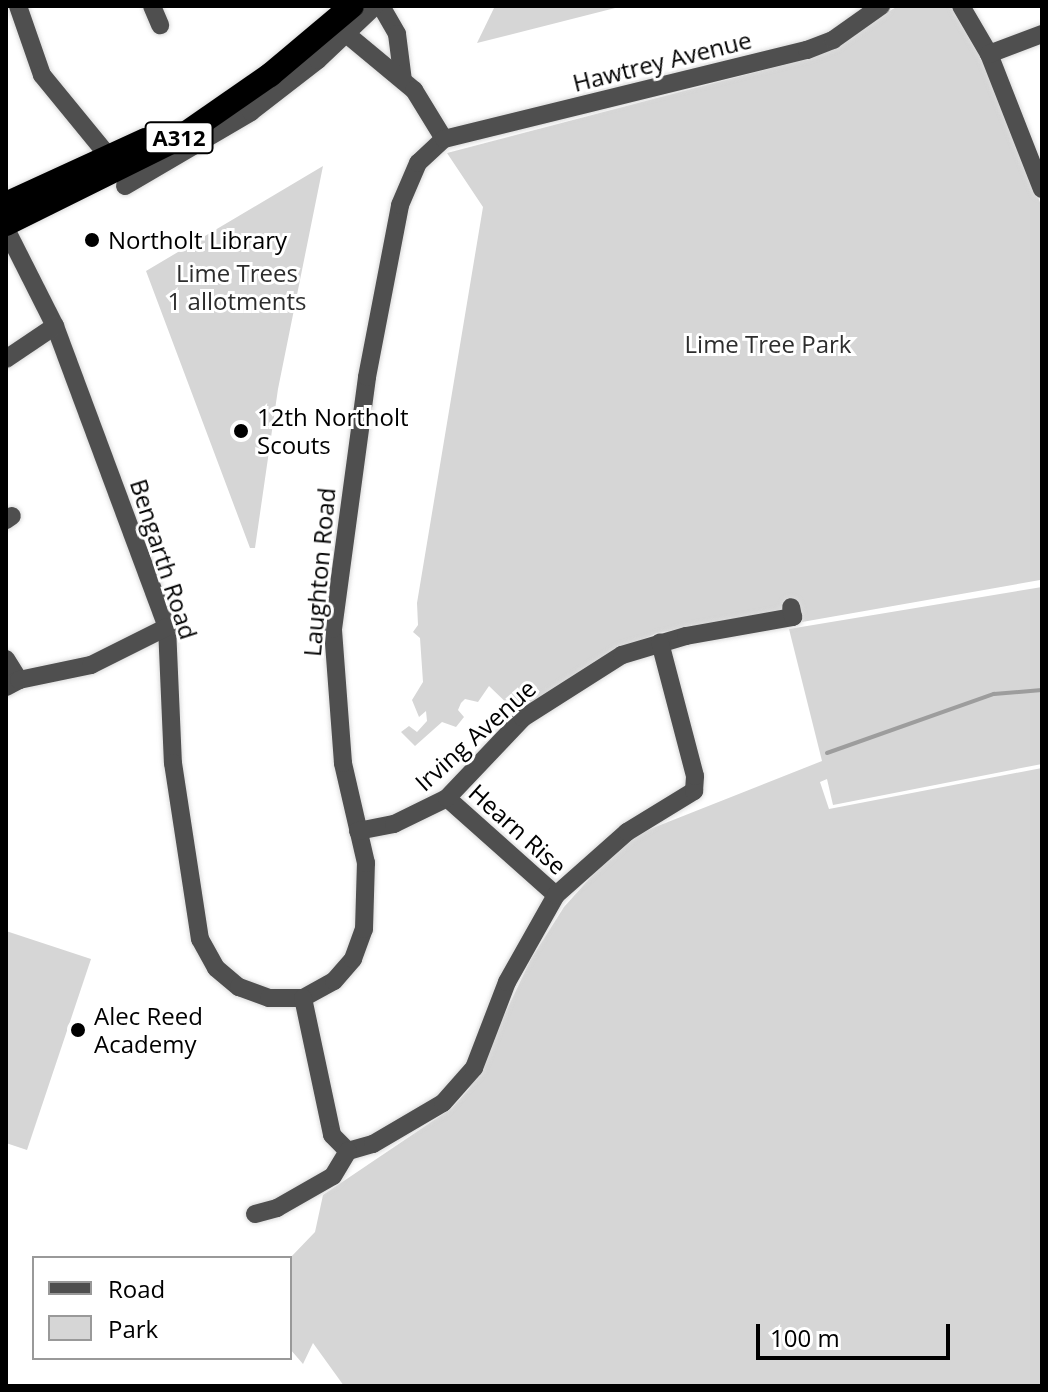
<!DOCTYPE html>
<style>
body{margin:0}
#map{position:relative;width:1048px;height:1392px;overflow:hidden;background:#fff;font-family:"Open Sans",sans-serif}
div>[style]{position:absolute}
.green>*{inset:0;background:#d6d6d6}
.stream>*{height:4px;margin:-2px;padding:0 2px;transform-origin:2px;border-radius:2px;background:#9d9d9d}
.roads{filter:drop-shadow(0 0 2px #dbdbdb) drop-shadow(0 0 2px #dbdbdb)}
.minor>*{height:18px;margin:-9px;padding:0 9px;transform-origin:9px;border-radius:9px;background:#4f4f4f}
.highway>*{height:24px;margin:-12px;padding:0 12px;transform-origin:12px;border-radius:12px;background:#000}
.dots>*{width:22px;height:22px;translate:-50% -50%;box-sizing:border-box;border:4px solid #fff;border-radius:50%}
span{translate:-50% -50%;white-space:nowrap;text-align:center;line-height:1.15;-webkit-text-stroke:6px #fff;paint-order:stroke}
.shield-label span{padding:2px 6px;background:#fff;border:2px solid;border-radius:6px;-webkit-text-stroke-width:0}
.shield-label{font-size:22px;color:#000;font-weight:700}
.street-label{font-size:24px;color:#000}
.poi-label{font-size:24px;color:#000}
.left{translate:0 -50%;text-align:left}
.park-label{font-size:24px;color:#2d2d2d}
.frame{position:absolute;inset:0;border:8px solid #000;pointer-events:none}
.legend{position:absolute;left:32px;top:1256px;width:260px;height:104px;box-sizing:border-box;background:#fff;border:2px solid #999;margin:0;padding:10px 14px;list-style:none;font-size:24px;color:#000}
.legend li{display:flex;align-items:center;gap:16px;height:40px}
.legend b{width:40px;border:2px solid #999}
.scale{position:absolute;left:756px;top:1324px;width:194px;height:36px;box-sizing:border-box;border:4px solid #000;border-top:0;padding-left:10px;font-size:24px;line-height:28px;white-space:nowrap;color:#000;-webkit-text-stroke:6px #fff;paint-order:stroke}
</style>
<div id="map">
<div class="green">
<div style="clip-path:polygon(495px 6px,623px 6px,477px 43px)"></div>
<div style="clip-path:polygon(898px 6px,951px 6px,982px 57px,1042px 207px,1040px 580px,802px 622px,799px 608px,657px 633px,600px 658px,517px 713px,489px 686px,478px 702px,465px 699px,461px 703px,458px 710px,464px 717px,456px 727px,442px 722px,415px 746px,401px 732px,409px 726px,417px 732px,427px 721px,426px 711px,419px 717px,412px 700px,423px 682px,420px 638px,413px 632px,418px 625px,417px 603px,483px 207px,447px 153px,810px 58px)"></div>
<div style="clip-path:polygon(323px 166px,278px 389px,255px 548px,250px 548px,146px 271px)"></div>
<div style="clip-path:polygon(1042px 587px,1042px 764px,833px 805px,827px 779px,820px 782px,829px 809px,1042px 768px,1042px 1386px,344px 1386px,313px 1343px,303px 1364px,290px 1349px,290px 1258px,315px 1232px,323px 1195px,452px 1108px,469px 1089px,531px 959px,564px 907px,625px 839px,822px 761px,789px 629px)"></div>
<div style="clip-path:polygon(6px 931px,91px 959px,27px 1150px,6px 1143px)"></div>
</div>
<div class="stream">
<div style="left:827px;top:753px;width:177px;rotate:-19.5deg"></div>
<div style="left:994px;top:694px;width:48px;rotate:-4.8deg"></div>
</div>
<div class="roads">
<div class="minor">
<div style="left:18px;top:6px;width:73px;rotate:70.8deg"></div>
<div style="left:42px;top:75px;width:106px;rotate:50.7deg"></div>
<div style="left:152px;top:6px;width:21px;rotate:67deg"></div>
<div style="left:381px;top:6px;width:32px;rotate:60deg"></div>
<div style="left:397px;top:34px;width:47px;rotate:82.7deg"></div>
<div style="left:961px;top:6px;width:56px;rotate:59.7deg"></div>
<div style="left:989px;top:54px;width:145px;rotate:68.6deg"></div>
<div style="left:338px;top:27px;width:99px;rotate:39.7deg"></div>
<div style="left:414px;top:90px;width:57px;rotate:58.5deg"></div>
<div style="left:989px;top:54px;width:57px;rotate:-20.7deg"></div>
<div style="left:125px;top:186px;width:146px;rotate:-30.4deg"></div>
<div style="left:251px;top:112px;width:85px;rotate:-37.8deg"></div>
<div style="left:318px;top:60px;width:79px;rotate:-43.5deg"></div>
<div style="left:6px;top:229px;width:109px;rotate:63.2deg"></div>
<div style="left:55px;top:326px;width:321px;rotate:69.6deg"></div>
<div style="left:167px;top:627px;width:136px;rotate:87.5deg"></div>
<div style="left:173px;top:763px;width:178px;rotate:81.3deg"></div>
<div style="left:200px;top:939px;width:33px;rotate:61deg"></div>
<div style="left:216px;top:968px;width:30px;rotate:40deg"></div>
<div style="left:239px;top:987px;width:32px;rotate:20deg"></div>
<div style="left:269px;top:998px;width:34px"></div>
<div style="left:303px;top:998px;width:35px;rotate:-29deg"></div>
<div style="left:334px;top:981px;width:29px;rotate:-49deg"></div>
<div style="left:353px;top:959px;width:32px;rotate:-70deg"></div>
<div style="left:364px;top:929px;width:66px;rotate:-88.3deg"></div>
<div style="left:366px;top:863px;width:103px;rotate:-103deg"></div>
<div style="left:343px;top:763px;width:134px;rotate:-94.3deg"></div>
<div style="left:333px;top:629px;width:254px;rotate:-82.3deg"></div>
<div style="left:367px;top:377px;width:175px;rotate:-79.1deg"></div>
<div style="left:400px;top:205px;width:46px;rotate:-66.8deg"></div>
<div style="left:418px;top:163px;width:35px;rotate:-43deg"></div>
<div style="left:444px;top:139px;width:374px;rotate:-13.8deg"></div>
<div style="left:807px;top:50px;width:28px;rotate:-21deg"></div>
<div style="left:833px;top:40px;width:59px;rotate:-35.3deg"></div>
<div style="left:6px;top:359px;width:59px;rotate:-34deg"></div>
<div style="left:6px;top:520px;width:7px;rotate:-34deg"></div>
<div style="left:6px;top:659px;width:25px;rotate:58deg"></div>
<div style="left:6px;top:687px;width:15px;rotate:-28deg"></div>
<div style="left:19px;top:680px;width:74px;rotate:-11.8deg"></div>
<div style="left:91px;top:665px;width:85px;rotate:-26.6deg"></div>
<div style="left:447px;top:798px;width:146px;rotate:41.7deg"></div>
<div style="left:358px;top:831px;width:37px;rotate:-11deg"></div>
<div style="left:394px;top:824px;width:59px;rotate:-26.1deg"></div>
<div style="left:447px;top:798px;width:110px;rotate:-46.5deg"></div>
<div style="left:523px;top:718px;width:117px;rotate:-32.5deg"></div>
<div style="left:622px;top:655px;width:67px;rotate:-16.5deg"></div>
<div style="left:686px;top:636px;width:109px;rotate:-10.1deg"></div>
<div style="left:793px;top:617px;width:10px;rotate:-101deg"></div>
<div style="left:303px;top:998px;width:140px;rotate:78deg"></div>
<div style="left:332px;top:1135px;width:23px;rotate:45deg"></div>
<div style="left:348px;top:1151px;width:26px;rotate:-16deg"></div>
<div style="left:373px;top:1144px;width:81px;rotate:-30.4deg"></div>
<div style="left:443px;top:1103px;width:47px;rotate:-48.5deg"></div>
<div style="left:474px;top:1068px;width:92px;rotate:-69deg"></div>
<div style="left:507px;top:982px;width:100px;rotate:-60.6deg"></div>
<div style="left:556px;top:895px;width:95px;rotate:-41.6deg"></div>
<div style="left:627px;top:832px;width:79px;rotate:-31.5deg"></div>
<div style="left:694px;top:791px;width:15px;rotate:-86deg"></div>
<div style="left:695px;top:776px;width:138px;rotate:-104.7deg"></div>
<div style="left:255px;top:1214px;width:23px;rotate:-15deg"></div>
<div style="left:277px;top:1208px;width:64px;rotate:-29.7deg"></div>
<div style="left:333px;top:1176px;width:29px;rotate:-59deg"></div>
</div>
<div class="highway">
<div style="left:6px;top:204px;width:153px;rotate:-24.7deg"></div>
<div style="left:6px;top:224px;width:193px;rotate:-26.4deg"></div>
<div style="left:179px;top:138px;width:111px;rotate:-34.7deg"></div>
<div style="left:270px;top:75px;width:107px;rotate:-40.1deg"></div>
</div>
</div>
<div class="dots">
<div style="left:92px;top:240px;background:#000"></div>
<div style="left:241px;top:431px;background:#000"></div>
<div style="left:78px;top:1030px;background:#000"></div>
</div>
<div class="shield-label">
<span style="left:179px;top:138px">A312</span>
</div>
<div class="street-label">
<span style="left:662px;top:61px;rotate:-14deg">Hawtrey Avenue</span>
<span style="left:164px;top:559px;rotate:72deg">Bengarth Road</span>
<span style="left:319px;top:572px;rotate:-85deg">Laughton Road</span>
<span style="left:475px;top:735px;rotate:-42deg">Irving Avenue</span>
<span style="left:518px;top:829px;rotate:42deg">Hearn Rise</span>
</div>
<div class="poi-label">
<span class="left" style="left:108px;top:240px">Northolt Library</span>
<span class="left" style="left:257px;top:431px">12th Northolt<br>Scouts</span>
<span class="left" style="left:94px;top:1030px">Alec Reed<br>Academy</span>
</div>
<div class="park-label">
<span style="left:237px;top:287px">Lime Trees<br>1 allotments</span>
<span style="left:768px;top:344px">Lime Tree Park</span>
</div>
<div class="frame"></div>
<ul class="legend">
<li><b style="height:10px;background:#4f4f4f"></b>Road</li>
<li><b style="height:22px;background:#d6d6d6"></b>Park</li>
</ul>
<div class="scale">100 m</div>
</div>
